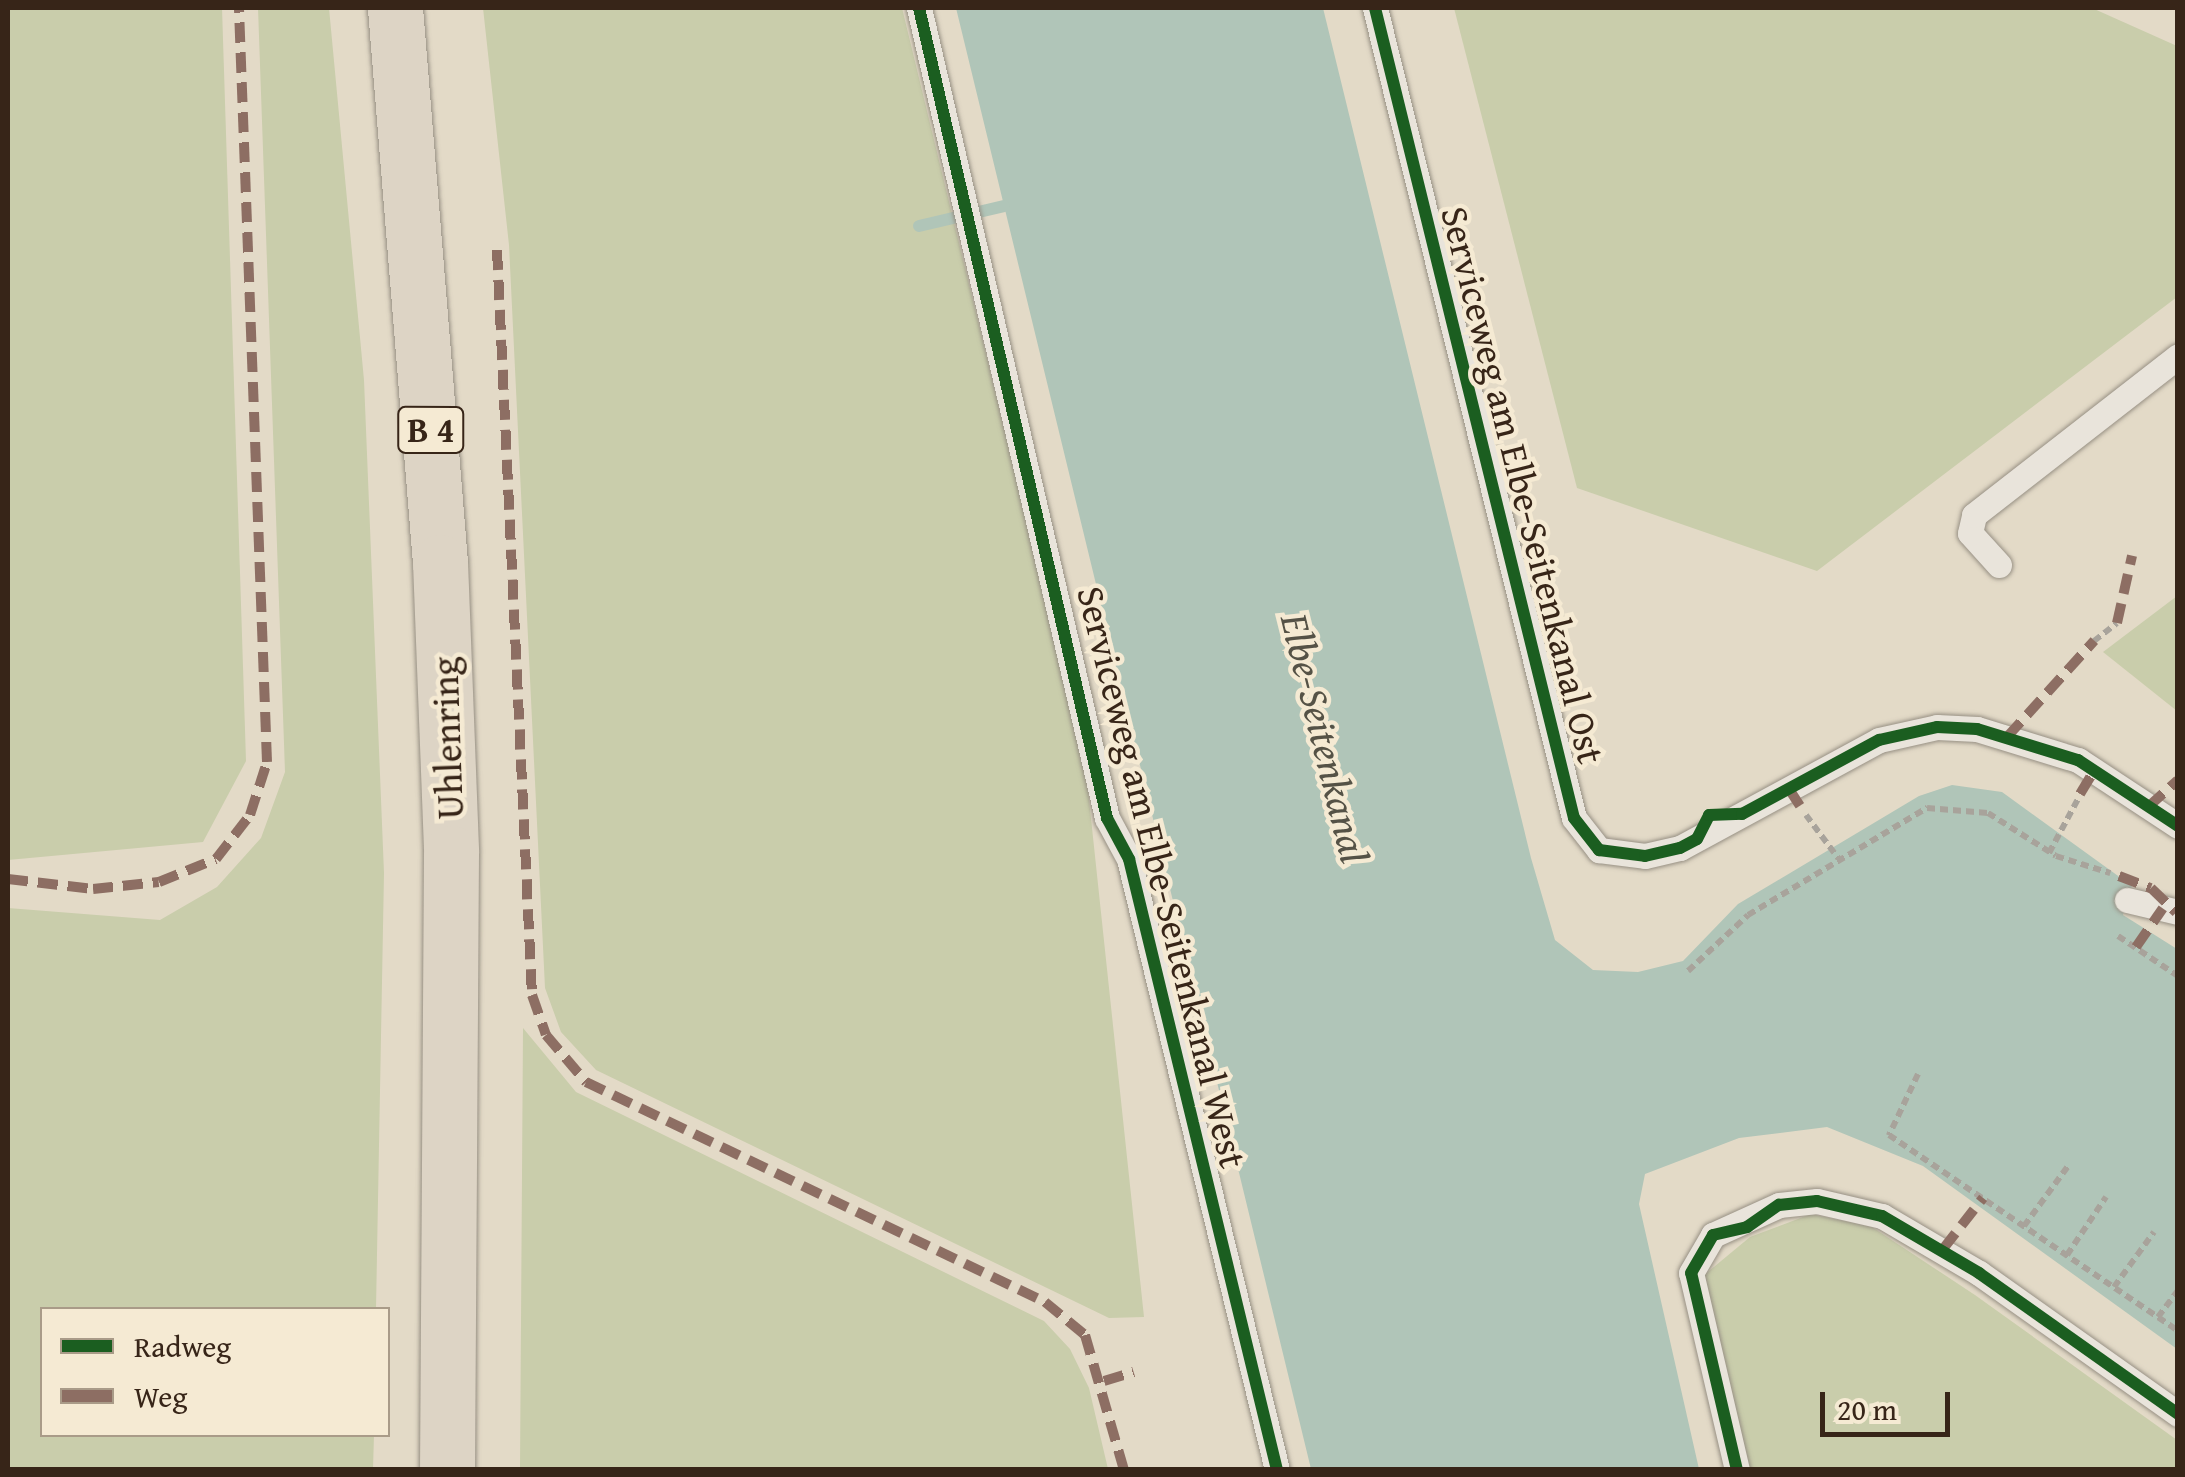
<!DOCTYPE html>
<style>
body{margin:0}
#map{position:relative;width:2185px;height:1477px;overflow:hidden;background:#e3dac7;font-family:"Gentium Book Plus",serif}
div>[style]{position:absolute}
.green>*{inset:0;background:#c9cdab}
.water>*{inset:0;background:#b0c5b8}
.stream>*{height:12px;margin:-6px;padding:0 6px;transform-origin:6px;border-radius:6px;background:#b0c5b8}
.path>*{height:6px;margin-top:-3px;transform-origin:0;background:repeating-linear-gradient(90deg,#a8a39b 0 8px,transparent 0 13px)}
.roads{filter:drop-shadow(0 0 2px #979084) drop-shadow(0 0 2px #979084)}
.lane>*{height:25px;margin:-12.5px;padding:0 12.5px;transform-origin:12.5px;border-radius:12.5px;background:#e9e4db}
.highway>*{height:55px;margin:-27.5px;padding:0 27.5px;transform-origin:27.5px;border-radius:27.5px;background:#ddd4c5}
.quiet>*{height:10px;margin-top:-5px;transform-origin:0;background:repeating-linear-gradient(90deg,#8d6e63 0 20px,transparent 0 30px)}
.cycleway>*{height:12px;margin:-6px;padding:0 6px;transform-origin:6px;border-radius:6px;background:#1b5e20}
span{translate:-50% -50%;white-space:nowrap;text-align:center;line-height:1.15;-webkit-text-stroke:9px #f5ead3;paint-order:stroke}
.shield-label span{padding:2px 8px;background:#f5ead3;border:2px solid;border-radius:8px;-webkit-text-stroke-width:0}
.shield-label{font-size:35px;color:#372518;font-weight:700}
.street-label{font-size:38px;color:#372518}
.water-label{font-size:40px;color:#555246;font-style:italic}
.frame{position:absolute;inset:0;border:10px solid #372518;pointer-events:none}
.legend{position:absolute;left:40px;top:1307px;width:350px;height:130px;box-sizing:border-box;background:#f5ead3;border:2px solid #a99b88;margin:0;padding:12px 18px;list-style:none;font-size:30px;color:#372518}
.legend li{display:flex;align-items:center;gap:20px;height:50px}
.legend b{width:50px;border:2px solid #a99b88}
.scale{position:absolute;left:1820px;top:1392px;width:130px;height:45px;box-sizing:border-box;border:5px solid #372518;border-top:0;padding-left:12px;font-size:30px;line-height:35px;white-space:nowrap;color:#372518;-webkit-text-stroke:8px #f5ead3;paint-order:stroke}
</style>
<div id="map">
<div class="green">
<div style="clip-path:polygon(8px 8px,222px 8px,246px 761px,203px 842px,8px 860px)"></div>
<div style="clip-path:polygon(258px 8px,329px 8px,364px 380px,384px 873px,376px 1309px,42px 1310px,42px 1434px,374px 1435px,373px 1469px,8px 1469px,8px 908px,160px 920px,217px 887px,261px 838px,285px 772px)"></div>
<div style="clip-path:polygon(483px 8px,902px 8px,1085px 762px,1144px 1317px,1109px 1318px,596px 1070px,561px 1032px,545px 988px,509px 245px)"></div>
<div style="clip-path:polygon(1454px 8px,2092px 8px,2177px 46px,2177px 297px,1817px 571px,1577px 488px)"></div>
<div style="clip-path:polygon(2177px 596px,2177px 711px,2103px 652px)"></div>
<div style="clip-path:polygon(523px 1028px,576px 1092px,1044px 1321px,1070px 1349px,1089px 1388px,1108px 1469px,520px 1469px)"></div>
<div style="clip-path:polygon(1811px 1214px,1872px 1227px,1975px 1295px,2177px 1440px,2177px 1469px,1749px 1469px,1703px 1276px,1750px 1237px)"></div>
</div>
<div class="water">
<div style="clip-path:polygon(956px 8px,1323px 8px,1531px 858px,1555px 940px,1593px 970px,1638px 972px,1683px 961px,1738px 904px,1919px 796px,1952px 785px,2002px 792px,2132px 886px,2123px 915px,2177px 949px,2177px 1349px,1923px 1166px,1827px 1127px,1739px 1138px,1645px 1174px,1639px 1204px,1699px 1469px,1311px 1469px)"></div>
</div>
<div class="stream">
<div style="left:919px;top:226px;width:87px;rotate:-13.2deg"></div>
</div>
<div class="path">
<div style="left:2094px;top:641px;width:29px;rotate:-38deg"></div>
<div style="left:1806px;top:815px;width:54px;rotate:53.3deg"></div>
<div style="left:2049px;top:853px;width:64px;rotate:-61.8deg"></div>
<div style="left:2118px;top:936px;width:72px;rotate:33.7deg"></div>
<div style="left:1688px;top:971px;width:82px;rotate:-43deg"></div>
<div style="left:1748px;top:915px;width:209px;rotate:-30.9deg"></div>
<div style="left:1927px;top:808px;width:61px;rotate:4.7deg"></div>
<div style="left:1988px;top:813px;width:80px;rotate:32.3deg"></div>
<div style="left:2056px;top:856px;width:57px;rotate:17.5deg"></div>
<div style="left:1918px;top:1074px;width:68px;rotate:115.4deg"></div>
<div style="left:1889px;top:1135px;width:349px;rotate:34.1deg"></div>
<div style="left:2024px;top:1226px;width:74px;rotate:-53.7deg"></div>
<div style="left:2067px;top:1255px;width:70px;rotate:-56.1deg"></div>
<div style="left:2114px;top:1287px;width:68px;rotate:-54deg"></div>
<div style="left:2158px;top:1317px;width:34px;rotate:-53deg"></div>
</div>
<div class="roads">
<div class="lane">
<div style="left:919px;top:8px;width:832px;rotate:76.93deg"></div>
<div style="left:1107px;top:818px;width:47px;rotate:61.8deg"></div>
<div style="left:1129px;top:859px;width:629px;rotate:76.38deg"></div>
<div style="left:1375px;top:8px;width:834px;rotate:76.2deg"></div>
<div style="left:1574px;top:818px;width:41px;rotate:52deg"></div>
<div style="left:1599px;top:850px;width:46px;rotate:7.4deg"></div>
<div style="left:1645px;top:856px;width:36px;rotate:-13deg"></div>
<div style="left:1680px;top:848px;width:226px;rotate:-28.5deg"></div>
<div style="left:1879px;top:740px;width:59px;rotate:-12.6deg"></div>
<div style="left:1937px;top:727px;width:40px;rotate:2.9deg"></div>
<div style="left:1977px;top:729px;width:106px;rotate:17.1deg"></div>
<div style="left:2078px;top:760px;width:120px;rotate:33.4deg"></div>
<div style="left:1999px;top:565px;width:43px;rotate:-132.2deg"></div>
<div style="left:1970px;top:533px;width:18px;rotate:-77deg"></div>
<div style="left:1974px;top:515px;width:259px;rotate:-37.9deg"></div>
<div style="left:2127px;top:900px;width:52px;rotate:13.2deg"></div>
<div style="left:1737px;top:1470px;width:202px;rotate:-103.1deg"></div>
<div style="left:1691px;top:1273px;width:44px;rotate:-59.9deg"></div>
<div style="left:1713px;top:1235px;width:72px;rotate:-24.4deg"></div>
<div style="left:1779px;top:1205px;width:38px;rotate:-6deg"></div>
<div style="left:1817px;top:1201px;width:67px;rotate:13deg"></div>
<div style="left:1882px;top:1216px;width:113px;rotate:30.4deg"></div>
<div style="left:1979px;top:1273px;width:244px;rotate:35.3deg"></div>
</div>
<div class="highway">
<div style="left:395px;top:8px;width:556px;rotate:85.36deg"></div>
<div style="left:440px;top:562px;width:291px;rotate:87.8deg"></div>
<div style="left:451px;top:853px;width:617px;rotate:90.37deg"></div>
</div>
</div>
<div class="quiet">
<div style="left:497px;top:250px;width:746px;rotate:87.31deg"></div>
<div style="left:532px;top:995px;width:42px;rotate:70.7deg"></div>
<div style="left:546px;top:1035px;width:62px;rotate:49.6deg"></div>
<div style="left:586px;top:1082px;width:509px;rotate:25.61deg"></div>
<div style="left:1045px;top:1302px;width:52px;rotate:39.5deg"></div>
<div style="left:1085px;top:1335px;width:141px;rotate:73.9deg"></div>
<div style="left:2117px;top:623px;width:69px;rotate:-77.4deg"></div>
<div style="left:2007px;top:737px;width:130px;rotate:-47.8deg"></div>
<div style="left:1789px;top:789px;width:27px;rotate:57deg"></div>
<div style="left:2080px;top:794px;width:27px;rotate:-59deg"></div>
<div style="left:2148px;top:807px;width:40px;rotate:-42deg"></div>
<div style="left:2119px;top:876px;width:34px;rotate:21deg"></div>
<div style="left:2151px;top:888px;width:35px;rotate:44deg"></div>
<div style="left:8px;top:879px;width:86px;rotate:6.7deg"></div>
<div style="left:93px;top:889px;width:66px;rotate:-6.1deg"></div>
<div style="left:159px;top:882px;width:61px;rotate:-22deg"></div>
<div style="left:216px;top:859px;width:56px;rotate:-52.3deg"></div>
<div style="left:250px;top:815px;width:56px;rotate:-72.2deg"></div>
<div style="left:267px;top:762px;width:755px;rotate:-92.13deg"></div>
<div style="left:2136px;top:947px;width:47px;rotate:-55.3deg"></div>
<div style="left:1943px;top:1249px;width:65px;rotate:-51.9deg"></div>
<div style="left:1104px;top:1381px;width:31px;rotate:-17deg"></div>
</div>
<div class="cycleway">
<div style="left:919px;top:8px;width:832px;rotate:76.93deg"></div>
<div style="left:1107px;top:818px;width:47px;rotate:61.8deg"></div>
<div style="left:1129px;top:859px;width:629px;rotate:76.38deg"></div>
<div style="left:1375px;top:8px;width:834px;rotate:76.2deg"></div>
<div style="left:1574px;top:818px;width:41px;rotate:52deg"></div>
<div style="left:1599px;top:850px;width:46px;rotate:7.4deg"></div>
<div style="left:1645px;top:856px;width:36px;rotate:-13deg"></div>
<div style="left:1680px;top:848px;width:19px;rotate:-28deg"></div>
<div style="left:1697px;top:839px;width:27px;rotate:-63deg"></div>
<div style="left:1709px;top:815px;width:33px;rotate:-2deg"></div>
<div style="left:1742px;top:814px;width:156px;rotate:-28.4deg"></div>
<div style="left:1879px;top:740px;width:59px;rotate:-12.6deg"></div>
<div style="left:1937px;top:727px;width:40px;rotate:2.9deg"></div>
<div style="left:1977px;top:729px;width:106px;rotate:17.1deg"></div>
<div style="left:2078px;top:760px;width:120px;rotate:33.4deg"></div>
<div style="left:1737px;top:1470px;width:202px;rotate:-103.1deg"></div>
<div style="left:1691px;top:1273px;width:44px;rotate:-59.9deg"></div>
<div style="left:1713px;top:1235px;width:35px;rotate:-13deg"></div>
<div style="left:1747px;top:1227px;width:39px;rotate:-35deg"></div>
<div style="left:1779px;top:1205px;width:38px;rotate:-6deg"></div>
<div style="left:1817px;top:1201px;width:67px;rotate:13deg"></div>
<div style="left:1882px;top:1216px;width:113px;rotate:30.4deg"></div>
<div style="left:1979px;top:1273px;width:244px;rotate:35.3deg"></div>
</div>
<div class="shield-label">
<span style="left:431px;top:430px">B 4</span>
</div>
<div class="street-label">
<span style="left:1523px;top:485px;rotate:76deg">Serviceweg am Elbe-Seitenkanal Ost</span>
<span style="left:447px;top:738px;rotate:-92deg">Uhlenring</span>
<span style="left:1162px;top:877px;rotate:76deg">Serviceweg am Elbe-Seitenkanal West</span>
</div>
<div class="water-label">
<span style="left:1325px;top:738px;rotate:76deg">Elbe-Seitenkanal</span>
</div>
<div class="frame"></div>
<ul class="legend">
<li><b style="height:12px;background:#1b5e20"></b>Radweg</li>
<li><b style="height:12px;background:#8d6e63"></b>Weg</li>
</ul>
<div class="scale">20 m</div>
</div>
